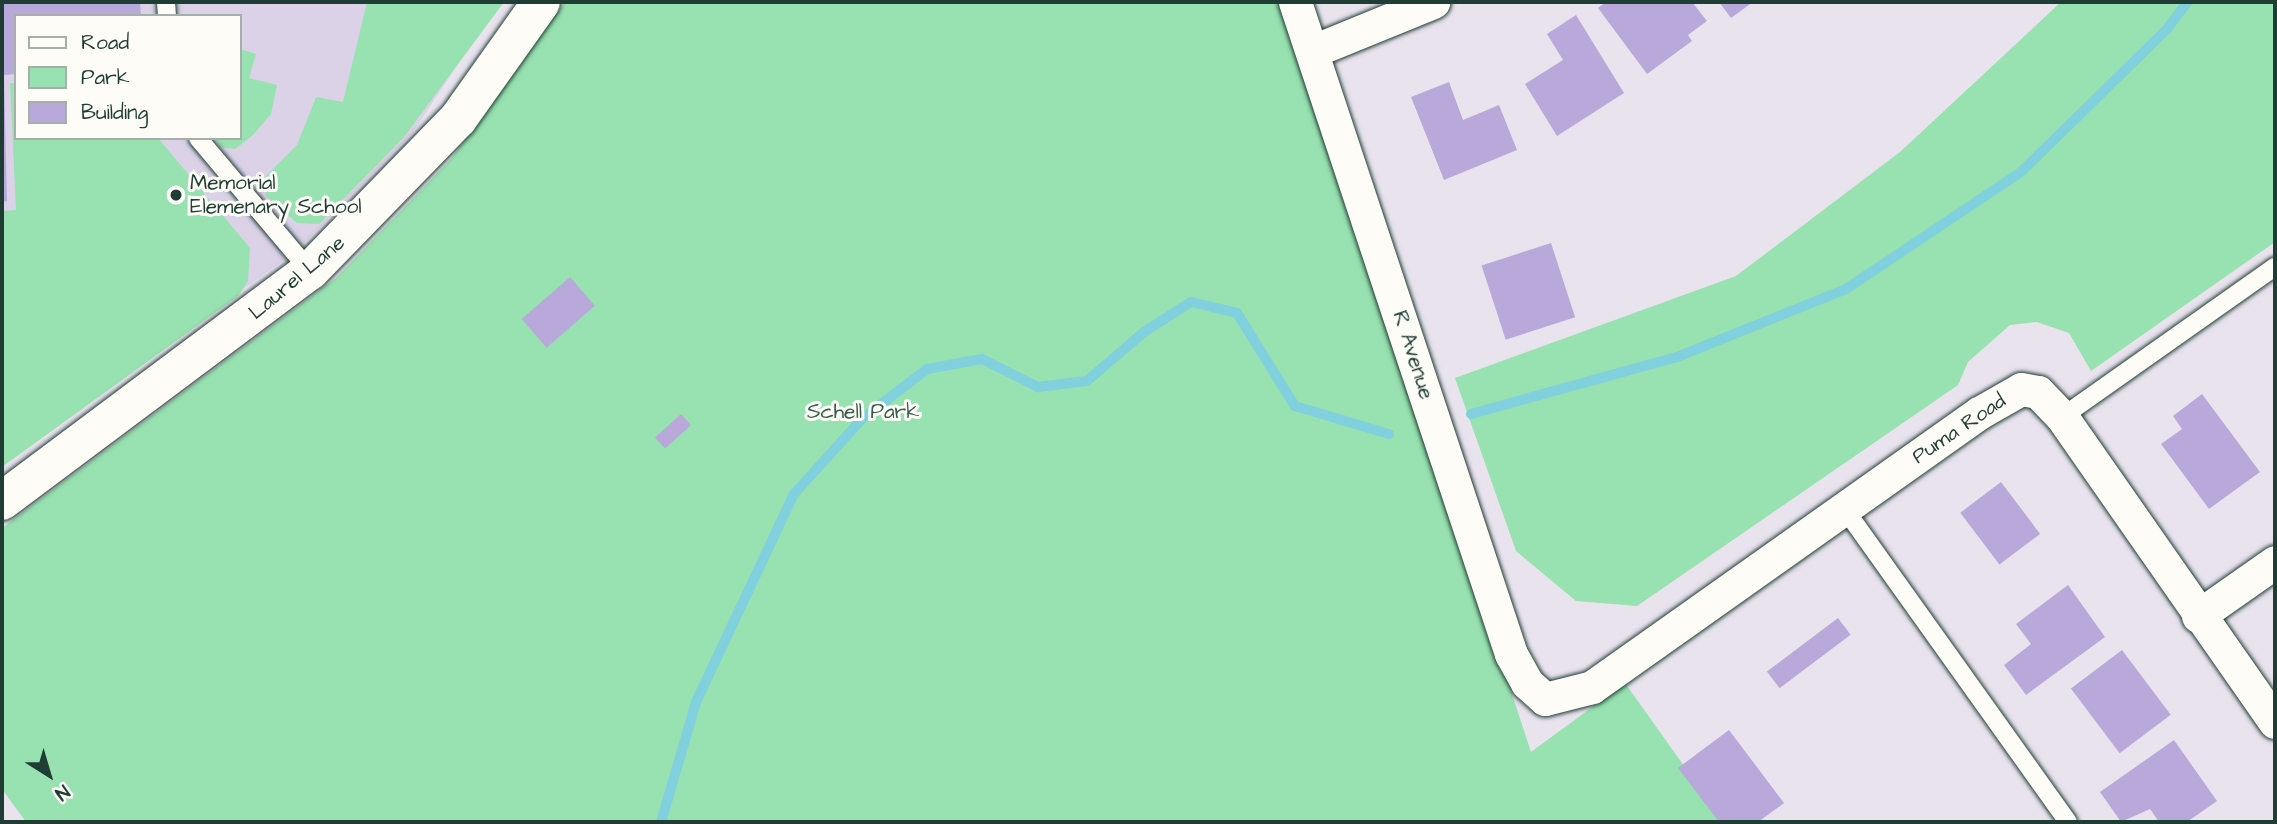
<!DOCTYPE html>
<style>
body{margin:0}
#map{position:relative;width:2277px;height:824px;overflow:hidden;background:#e9e3ee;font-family:"Architects Daughter",sans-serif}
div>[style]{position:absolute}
.built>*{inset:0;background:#dbd2e8}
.green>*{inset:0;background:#98e1b0}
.stream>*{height:10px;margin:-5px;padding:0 5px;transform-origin:5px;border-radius:5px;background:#81d0de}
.building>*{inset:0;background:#b9a9da;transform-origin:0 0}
.roads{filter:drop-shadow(0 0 2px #1f3d34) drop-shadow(0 0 2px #1f3d34)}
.lane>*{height:18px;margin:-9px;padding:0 9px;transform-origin:9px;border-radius:9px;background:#fdfcf7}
.street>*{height:33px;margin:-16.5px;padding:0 16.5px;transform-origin:16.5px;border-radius:16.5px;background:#fdfcf7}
.secondary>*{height:38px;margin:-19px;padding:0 19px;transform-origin:19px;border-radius:19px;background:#fdfcf7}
.dots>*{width:19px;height:19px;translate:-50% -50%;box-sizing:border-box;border:4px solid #fdfcf7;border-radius:50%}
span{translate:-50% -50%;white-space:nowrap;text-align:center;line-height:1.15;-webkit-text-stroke:6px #fdfcf7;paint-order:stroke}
.poi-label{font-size:21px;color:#1f3d34}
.left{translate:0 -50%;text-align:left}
.street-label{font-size:21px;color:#1f3d34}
.park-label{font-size:21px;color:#375e4d}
.frame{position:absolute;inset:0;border:4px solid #1f3d34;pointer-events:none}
.legend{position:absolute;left:14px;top:14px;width:228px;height:126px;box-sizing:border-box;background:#fdfcf7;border:2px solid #a4b0a9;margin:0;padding:9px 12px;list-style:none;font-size:21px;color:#1f3d34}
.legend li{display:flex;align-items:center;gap:14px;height:35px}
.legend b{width:35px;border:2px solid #a4b0a9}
.north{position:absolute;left:14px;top:740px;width:70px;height:70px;-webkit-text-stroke:5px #fdfcf7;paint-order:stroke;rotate:143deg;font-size:19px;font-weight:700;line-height:28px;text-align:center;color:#1f3d34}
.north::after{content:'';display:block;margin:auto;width:24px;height:32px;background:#1f3d34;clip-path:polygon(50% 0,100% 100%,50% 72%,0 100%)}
</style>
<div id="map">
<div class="built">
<div style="clip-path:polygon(evenodd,2px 2px,499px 2px,413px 132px,294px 253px,2px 460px,2px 2px,16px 16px,240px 16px,240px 138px,16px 138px,16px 16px)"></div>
</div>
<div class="green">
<div style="clip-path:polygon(367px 2px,504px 2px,404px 137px,319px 224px,297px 223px,266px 196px,264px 178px,297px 145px,316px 97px,343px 102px)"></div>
<div style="clip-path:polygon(565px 2px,1285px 2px,1531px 752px,1625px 683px,1724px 822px,26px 822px,2px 789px,2px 528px,336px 278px,451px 159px)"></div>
<div style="clip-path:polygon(2061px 2px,2275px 2px,2275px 242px,2091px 371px,2069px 333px,2037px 322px,2010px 325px,1968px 362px,1958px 385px,1637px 606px,1576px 601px,1516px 551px,1455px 378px,1736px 276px,1900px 152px)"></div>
<div style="clip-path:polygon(240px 49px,256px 54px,249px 78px,277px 85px,271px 114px,252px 136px,235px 149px,220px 147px,215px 138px,240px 138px)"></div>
<div style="clip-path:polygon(10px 83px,16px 83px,16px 138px,158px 138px,250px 248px,248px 281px,238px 296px,2px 467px,2px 211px,16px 210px)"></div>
</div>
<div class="stream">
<div style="left:1471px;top:414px;width:214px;rotate:-15.5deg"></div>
<div style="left:1677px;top:357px;width:182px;rotate:-21.9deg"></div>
<div style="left:1846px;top:289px;width:212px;rotate:-33.8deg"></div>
<div style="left:2022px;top:171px;width:203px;rotate:-44.4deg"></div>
<div style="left:2167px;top:29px;width:34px;rotate:-53deg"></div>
<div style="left:661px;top:822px;width:125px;rotate:-73.7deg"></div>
<div style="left:696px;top:702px;width:230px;rotate:-64.8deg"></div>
<div style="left:794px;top:494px;width:103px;rotate:-47.8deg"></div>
<div style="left:863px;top:418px;width:81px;rotate:-37.4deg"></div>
<div style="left:927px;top:369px;width:56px;rotate:-10.3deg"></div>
<div style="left:982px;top:359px;width:63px;rotate:26.6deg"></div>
<div style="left:1038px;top:387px;width:49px;rotate:-7deg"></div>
<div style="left:1087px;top:381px;width:75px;rotate:-40.7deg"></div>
<div style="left:1144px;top:332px;width:56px;rotate:-32.6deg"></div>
<div style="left:1191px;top:302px;width:47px;rotate:13.4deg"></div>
<div style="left:1237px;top:313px;width:110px;rotate:58.1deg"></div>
<div style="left:1295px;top:406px;width:98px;rotate:16.6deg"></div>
</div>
<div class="building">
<div style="clip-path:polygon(2px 2px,140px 3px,141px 16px,16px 16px,16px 74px,4px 75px,7px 201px,2px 202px)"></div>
<div style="clip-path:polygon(1606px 2px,1692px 2px,1707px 21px,1688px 35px,1692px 41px,1647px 74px,1598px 8px)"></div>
<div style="clip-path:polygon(1719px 2px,1753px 2px,1731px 18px)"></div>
<div style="clip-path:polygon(1576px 15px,1624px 93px,1557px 136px,1525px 84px,1563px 60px,1547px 34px)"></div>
<div style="clip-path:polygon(1449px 82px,1463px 120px,1499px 105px,1517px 150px,1444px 180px,1411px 97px)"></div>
<div style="left:1551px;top:243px;width:78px;height:73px;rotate:72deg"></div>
<div style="left:570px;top:277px;width:38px;height:64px;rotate:49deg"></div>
<div style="clip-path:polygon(2202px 394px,2260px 472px,2209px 509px,2161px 444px,2182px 429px,2173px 416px)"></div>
<div style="left:681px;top:414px;width:15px;height:35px;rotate:48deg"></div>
<div style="left:2001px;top:482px;width:65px;height:51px;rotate:53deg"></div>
<div style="clip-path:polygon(2068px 585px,2105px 637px,2026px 695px,2004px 665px,2031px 644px,2016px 624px)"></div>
<div style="left:1838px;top:618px;width:21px;height:89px;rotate:53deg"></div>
<div style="left:2122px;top:650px;width:81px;height:64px;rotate:53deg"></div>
<div style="clip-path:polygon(1729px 730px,1784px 803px,1758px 822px,1719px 822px,1678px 768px)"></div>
<div style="clip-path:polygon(2174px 740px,2217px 801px,2187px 822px,2159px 822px,2150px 809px,2121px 822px,2100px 792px)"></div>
</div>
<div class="roads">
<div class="lane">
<div style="left:166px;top:2px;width:14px;rotate:86deg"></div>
<div style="left:198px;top:138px;width:174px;rotate:49.9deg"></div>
<div style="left:2062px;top:417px;width:261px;rotate:-35.2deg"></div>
<div style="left:1844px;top:508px;width:386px;rotate:54.5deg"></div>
</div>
<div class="street">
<div style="left:1295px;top:2px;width:687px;rotate:71.67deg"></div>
<div style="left:1511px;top:654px;width:33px;rotate:61deg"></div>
<div style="left:1527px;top:683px;width:24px;rotate:42deg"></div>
<div style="left:1545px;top:699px;width:49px;rotate:-14.3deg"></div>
<div style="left:1592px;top:687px;width:474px;rotate:-35.3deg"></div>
<div style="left:1979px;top:413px;width:48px;rotate:-29.7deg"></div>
<div style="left:2021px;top:389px;width:17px;rotate:10deg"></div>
<div style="left:2038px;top:392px;width:35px;rotate:46deg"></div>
<div style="left:2062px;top:417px;width:372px;rotate:55.1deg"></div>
<div style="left:1313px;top:51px;width:130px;rotate:-22.2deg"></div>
<div style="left:2198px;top:616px;width:94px;rotate:-35deg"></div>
</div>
<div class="secondary">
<div style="left:2px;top:501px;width:384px;rotate:-36.8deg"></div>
<div style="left:310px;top:271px;width:212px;rotate:-45.8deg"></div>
<div style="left:458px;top:119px;width:143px;rotate:-54.6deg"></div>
</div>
</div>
<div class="dots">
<div style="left:176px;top:195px;background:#1f3d34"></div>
</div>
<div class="poi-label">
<span class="left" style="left:190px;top:195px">Memorial<br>Elemenary School</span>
</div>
<div class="street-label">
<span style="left:297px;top:278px;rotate:-40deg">Laurel Lane</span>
<span style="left:1413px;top:355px;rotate:72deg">R Avenue</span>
<span style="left:1959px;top:429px;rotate:-34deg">Puma Road</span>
</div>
<div class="park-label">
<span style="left:863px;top:412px">Schell Park</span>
</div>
<div class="frame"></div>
<ul class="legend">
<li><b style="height:9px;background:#fdfcf7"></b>Road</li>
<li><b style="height:19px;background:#98e1b0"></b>Park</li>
<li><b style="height:19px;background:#b9a9da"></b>Building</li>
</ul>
<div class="north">N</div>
</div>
